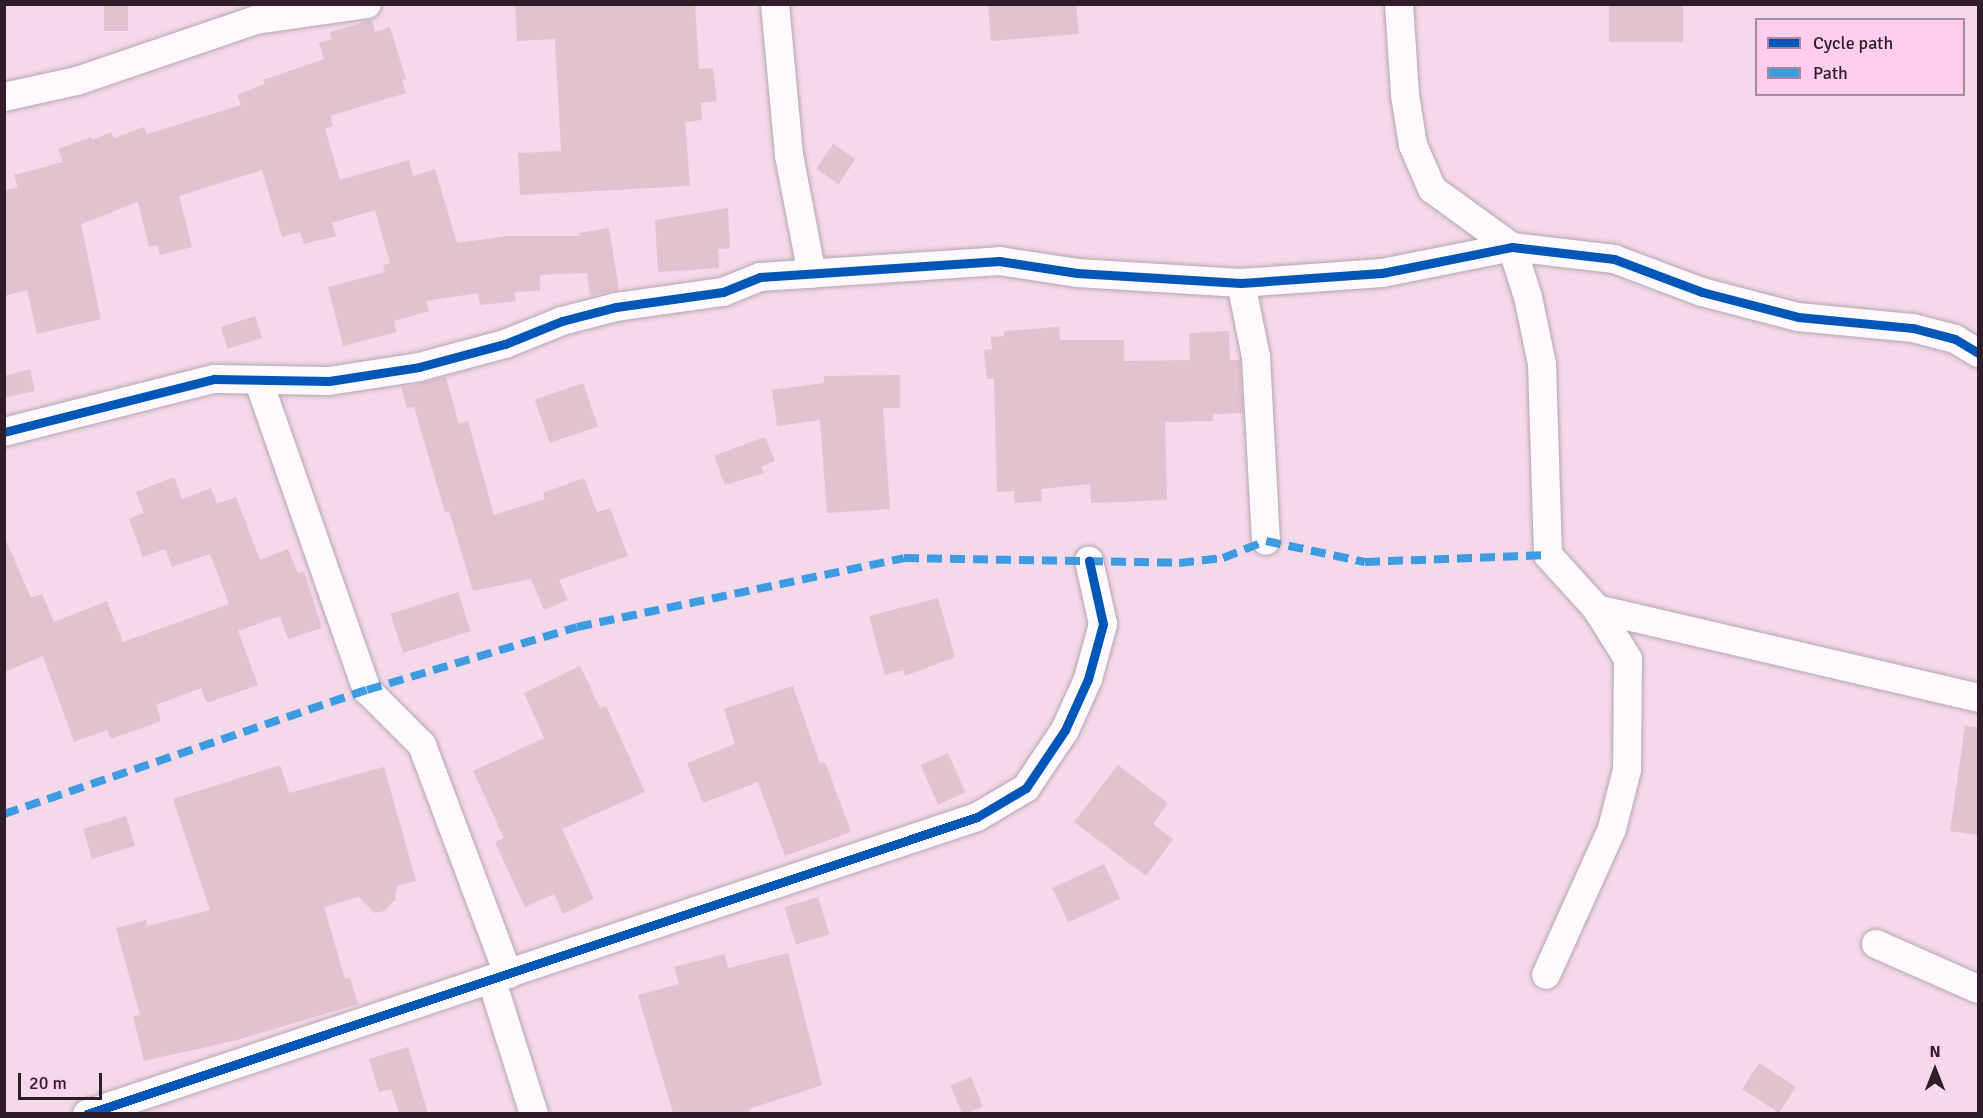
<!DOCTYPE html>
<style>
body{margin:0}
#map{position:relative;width:1983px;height:1118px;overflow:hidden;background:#f3d9e9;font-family:Signika,sans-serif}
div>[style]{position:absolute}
.building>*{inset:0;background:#e1c2cf;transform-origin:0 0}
.roads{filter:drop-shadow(0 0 2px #b8a4b0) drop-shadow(0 0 2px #b8a4b0)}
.minor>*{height:28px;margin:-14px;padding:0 14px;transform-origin:14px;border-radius:14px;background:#fdf9fc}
.quiet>*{height:8px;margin-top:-4px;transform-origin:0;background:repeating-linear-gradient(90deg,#3d9be1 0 15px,transparent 0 23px)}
.cycleway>*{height:9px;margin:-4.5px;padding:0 4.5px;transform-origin:4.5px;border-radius:4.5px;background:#0057b8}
span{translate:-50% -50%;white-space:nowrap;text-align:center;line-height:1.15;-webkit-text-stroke:4.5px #feceec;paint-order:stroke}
.frame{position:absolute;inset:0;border:6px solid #2f1e29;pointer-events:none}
.legend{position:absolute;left:1755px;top:18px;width:210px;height:78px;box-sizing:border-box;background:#feceec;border:2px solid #ab889e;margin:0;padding:8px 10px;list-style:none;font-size:18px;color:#2f1e29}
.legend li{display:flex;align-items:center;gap:12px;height:30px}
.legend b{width:30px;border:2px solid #ab889e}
.north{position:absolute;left:1905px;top:1040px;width:60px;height:60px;-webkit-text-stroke:4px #feceec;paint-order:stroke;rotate:0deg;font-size:16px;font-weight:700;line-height:24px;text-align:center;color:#2f1e29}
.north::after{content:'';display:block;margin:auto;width:21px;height:27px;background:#2f1e29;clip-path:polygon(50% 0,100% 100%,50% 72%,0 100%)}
.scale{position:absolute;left:18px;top:1073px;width:84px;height:27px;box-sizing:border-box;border:3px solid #2f1e29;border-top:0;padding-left:8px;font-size:18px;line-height:21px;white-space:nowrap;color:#2f1e29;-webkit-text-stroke:4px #feceec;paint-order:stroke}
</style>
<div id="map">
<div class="building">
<div style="left:104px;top:4px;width:24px;height:27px"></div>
<div style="clip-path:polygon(515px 4px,695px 4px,699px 69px,713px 68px,717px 101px,701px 103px,702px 120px,685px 122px,690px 186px,520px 195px,518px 153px,561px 151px,555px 39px,517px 41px)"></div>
<div style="clip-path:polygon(988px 4px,1076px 4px,1079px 34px,991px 41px)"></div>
<div style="left:1609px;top:4px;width:74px;height:38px"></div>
<div style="clip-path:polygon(372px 20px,375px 32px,390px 27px,406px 79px,402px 80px,406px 93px,330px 116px,333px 126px,325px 129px,340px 180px,409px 160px,413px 176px,435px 169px,457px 243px,507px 236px,580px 236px,579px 233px,609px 228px,619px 290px,590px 295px,587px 273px,540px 275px,540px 291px,514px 292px,516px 301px,480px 305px,478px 293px,426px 301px,429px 311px,394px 321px,397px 332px,343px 346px,328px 287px,385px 272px,383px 265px,390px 263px,375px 210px,332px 223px,336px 236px,304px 244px,300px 232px,282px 237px,262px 170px,179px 196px,192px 247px,160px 255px,157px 245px,149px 247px,138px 202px,81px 224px,101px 319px,37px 334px,27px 290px,4px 296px,4px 190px,18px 188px,14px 175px,63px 162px,58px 149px,91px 137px,92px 140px,111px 132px,114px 138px,144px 127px,147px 134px,241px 105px,237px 95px,265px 84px,263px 80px,324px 59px,319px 43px,332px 39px,330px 32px)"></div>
<div style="left:833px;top:144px;width:27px;height:30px;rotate:34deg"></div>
<div style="clip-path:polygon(728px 208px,730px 248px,718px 249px,719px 268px,658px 272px,655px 220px)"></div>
<div style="left:255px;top:316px;width:23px;height:36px;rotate:72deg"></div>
<div style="clip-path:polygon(1059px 327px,1060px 340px,1124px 340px,1124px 361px,1190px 360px,1189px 333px,1229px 331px,1230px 360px,1240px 360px,1243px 413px,1213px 414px,1213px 421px,1165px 422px,1167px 500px,1091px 503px,1090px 484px,1041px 489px,1042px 501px,1015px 503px,1014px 491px,997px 492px,994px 379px,987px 379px,984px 350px,992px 349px,991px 337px,1004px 336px,1004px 331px)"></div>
<div style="clip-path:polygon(30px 369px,35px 391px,4px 398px,4px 376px)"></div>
<div style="clip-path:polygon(900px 375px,900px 408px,883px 408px,890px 509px,827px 513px,820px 420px,777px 426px,772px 390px,824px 383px,824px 376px)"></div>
<div style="clip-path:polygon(446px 377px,459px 424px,468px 421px,494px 515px,545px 499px,543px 493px,584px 478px,597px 512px,610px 508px,628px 556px,559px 580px,568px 600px,544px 610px,531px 579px,473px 591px,449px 511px,445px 512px,414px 407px,407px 408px,401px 388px)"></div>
<div style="left:583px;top:383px;width:46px;height:51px;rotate:71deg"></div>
<div style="clip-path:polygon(765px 437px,775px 461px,761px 467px,764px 473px,725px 485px,714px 456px)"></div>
<div style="clip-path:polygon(174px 477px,182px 499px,211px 488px,217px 504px,236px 497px,260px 560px,288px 549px,298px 573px,304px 572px,322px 628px,288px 639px,280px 616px,238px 631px,258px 685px,207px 703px,201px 688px,156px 705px,161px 721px,111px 739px,107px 730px,74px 742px,43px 656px,4px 672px,4px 536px,31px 598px,42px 594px,54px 622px,107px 601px,123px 642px,229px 604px,210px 554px,172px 567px,165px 549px,143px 557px,129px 519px,144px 513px,136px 492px)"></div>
<div style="left:458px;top:592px;width:41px;height:71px;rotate:72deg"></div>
<div style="clip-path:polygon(938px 598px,955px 657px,905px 676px,903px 670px,885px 675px,869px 616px)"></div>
<div style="clip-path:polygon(580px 666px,600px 708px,606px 706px,645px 792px,562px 829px,594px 899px,563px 914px,554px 894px,525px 907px,495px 842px,504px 838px,473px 771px,544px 738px,524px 693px)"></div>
<div style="clip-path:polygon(793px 686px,820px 764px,825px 762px,851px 832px,785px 856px,758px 782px,703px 803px,687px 763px,735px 744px,724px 709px)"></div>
<div style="clip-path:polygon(1965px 726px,1978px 727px,1978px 835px,1950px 831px)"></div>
<div style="left:948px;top:753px;width:43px;height:30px;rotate:66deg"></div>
<div style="clip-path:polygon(280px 765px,289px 793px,384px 767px,416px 881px,397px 886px,395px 900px,384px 911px,375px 913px,359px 897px,324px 907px,345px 979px,350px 978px,358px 1004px,237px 1040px,144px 1061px,133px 1016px,140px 1015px,116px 928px,146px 920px,148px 926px,210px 910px,173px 799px)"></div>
<div style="clip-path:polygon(1118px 765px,1168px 803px,1153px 824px,1173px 839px,1146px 876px,1074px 822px)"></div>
<div style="left:126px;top:816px;width:31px;height:45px;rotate:73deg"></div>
<div style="left:1104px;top:864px;width:38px;height:57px;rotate:65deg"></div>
<div style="left:818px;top:897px;width:39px;height:35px;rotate:73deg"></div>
<div style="clip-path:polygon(788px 953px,822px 1085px,749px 1109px,750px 1113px,673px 1113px,638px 995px,679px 984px,674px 967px,725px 954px,728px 968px)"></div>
<div style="clip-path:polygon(408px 1047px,428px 1113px,399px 1113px,391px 1089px,379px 1092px,369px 1059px)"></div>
<div style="left:1759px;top:1063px;width:44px;height:31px;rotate:33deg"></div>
<div style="left:971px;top:1077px;width:32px;height:22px;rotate:68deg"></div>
</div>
<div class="roads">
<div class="minor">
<div style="left:775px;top:4px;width:152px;rotate:84.7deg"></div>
<div style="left:789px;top:155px;width:121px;rotate:79.1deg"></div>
<div style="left:1399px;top:4px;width:91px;rotate:86.2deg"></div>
<div style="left:1405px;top:95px;width:51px;rotate:80.9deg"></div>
<div style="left:1413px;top:145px;width:48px;rotate:66.6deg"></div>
<div style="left:1432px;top:189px;width:99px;rotate:35.9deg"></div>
<div style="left:1512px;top:247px;width:52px;rotate:72.3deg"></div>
<div style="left:1528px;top:297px;width:68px;rotate:78.2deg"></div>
<div style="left:1542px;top:364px;width:191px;rotate:88.2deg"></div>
<div style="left:1548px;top:555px;width:73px;rotate:47.8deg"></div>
<div style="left:1597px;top:609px;width:59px;rotate:58.2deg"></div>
<div style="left:1628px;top:659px;width:111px;rotate:90.5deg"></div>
<div style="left:1627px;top:770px;width:61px;rotate:104.3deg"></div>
<div style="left:1612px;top:829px;width:160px;rotate:114.3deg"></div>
<div style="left:4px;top:97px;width:75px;rotate:-12.4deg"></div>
<div style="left:77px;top:81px;width:189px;rotate:-18.8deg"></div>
<div style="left:256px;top:20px;width:112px;rotate:-8.2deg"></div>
<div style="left:1241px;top:283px;width:76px;rotate:78.5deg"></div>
<div style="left:1256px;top:357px;width:184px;rotate:86.9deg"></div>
<div style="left:259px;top:382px;width:326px;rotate:70.7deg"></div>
<div style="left:367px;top:690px;width:78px;rotate:45deg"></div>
<div style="left:422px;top:745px;width:245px;rotate:69.4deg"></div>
<div style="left:4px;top:432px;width:217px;rotate:-14.2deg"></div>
<div style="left:214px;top:379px;width:115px;rotate:1deg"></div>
<div style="left:329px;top:381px;width:91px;rotate:-8.8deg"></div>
<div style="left:419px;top:367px;width:89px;rotate:-15deg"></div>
<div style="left:505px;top:344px;width:61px;rotate:-22deg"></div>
<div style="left:562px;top:321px;width:56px;rotate:-14.5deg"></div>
<div style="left:616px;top:307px;width:108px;rotate:-8deg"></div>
<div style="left:723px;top:292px;width:40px;rotate:-22deg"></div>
<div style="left:760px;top:277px;width:240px;rotate:-3.8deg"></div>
<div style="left:999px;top:261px;width:79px;rotate:8.7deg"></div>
<div style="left:1077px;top:273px;width:164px;rotate:3.5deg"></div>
<div style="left:1241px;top:283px;width:141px;rotate:-4.1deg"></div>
<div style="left:1382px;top:273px;width:133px;rotate:-11.3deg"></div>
<div style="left:1512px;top:247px;width:103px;rotate:6.7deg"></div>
<div style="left:1614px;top:259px;width:94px;rotate:20.6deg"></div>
<div style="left:1702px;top:292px;width:99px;rotate:14.6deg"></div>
<div style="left:1798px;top:317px;width:116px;rotate:5.5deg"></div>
<div style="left:1913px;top:328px;width:43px;rotate:14.7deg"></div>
<div style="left:1955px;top:339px;width:27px;rotate:31deg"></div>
<div style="left:1597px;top:609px;width:391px;rotate:13.1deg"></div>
<div style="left:1876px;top:944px;width:111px;rotate:23.8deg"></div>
<div style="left:492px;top:981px;width:139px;rotate:72.5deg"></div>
<div style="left:87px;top:1114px;width:938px;rotate:-18.45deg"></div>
<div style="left:977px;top:817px;width:57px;rotate:-30.6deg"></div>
<div style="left:1026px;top:788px;width:70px;rotate:-56.1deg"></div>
<div style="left:1065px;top:730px;width:56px;rotate:-65.7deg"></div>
<div style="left:1088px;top:679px;width:57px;rotate:-74.7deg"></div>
<div style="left:1103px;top:624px;width:65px;rotate:-102.5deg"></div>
</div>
</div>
<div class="quiet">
<div style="left:4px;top:814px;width:384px;rotate:-18.9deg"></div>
<div style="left:367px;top:690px;width:219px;rotate:-16.7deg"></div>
<div style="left:577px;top:627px;width:334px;rotate:-11.9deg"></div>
<div style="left:904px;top:558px;width:275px;rotate:1deg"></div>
<div style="left:1179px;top:563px;width:44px;rotate:-6.5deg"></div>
<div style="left:1223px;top:558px;width:46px;rotate:-21.6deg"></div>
<div style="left:1266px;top:541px;width:101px;rotate:12deg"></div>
<div style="left:1365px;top:562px;width:183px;rotate:-2.2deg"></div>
</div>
<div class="cycleway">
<div style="left:4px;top:432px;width:217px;rotate:-14.2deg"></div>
<div style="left:214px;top:379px;width:115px;rotate:1deg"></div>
<div style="left:329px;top:381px;width:91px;rotate:-8.8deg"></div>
<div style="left:419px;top:367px;width:89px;rotate:-15deg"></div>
<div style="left:505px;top:344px;width:61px;rotate:-22deg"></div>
<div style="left:562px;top:321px;width:56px;rotate:-14.5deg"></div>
<div style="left:616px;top:307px;width:108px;rotate:-8deg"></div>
<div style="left:723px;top:292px;width:40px;rotate:-22deg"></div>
<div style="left:760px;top:277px;width:240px;rotate:-3.8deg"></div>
<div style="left:999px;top:261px;width:79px;rotate:8.7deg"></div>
<div style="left:1077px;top:273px;width:164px;rotate:3.5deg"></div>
<div style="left:1241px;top:283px;width:141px;rotate:-4.1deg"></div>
<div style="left:1382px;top:273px;width:133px;rotate:-11.3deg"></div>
<div style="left:1512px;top:247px;width:103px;rotate:6.7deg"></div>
<div style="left:1614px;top:259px;width:94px;rotate:20.6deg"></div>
<div style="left:1702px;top:292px;width:99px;rotate:14.6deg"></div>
<div style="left:1798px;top:317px;width:116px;rotate:5.5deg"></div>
<div style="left:1913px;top:328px;width:43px;rotate:14.7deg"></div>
<div style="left:1955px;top:339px;width:27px;rotate:31deg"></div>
<div style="left:87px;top:1114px;width:938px;rotate:-18.45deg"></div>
<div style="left:977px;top:817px;width:57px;rotate:-30.6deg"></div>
<div style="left:1026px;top:788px;width:70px;rotate:-56.1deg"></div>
<div style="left:1065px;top:730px;width:56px;rotate:-65.7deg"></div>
<div style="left:1088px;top:679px;width:57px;rotate:-74.7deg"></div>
<div style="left:1103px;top:624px;width:65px;rotate:-102.5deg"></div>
</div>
<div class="frame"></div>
<ul class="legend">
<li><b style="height:8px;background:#0057b8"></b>Cycle path</li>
<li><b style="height:8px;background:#3d9be1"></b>Path</li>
</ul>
<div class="north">N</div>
<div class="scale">20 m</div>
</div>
